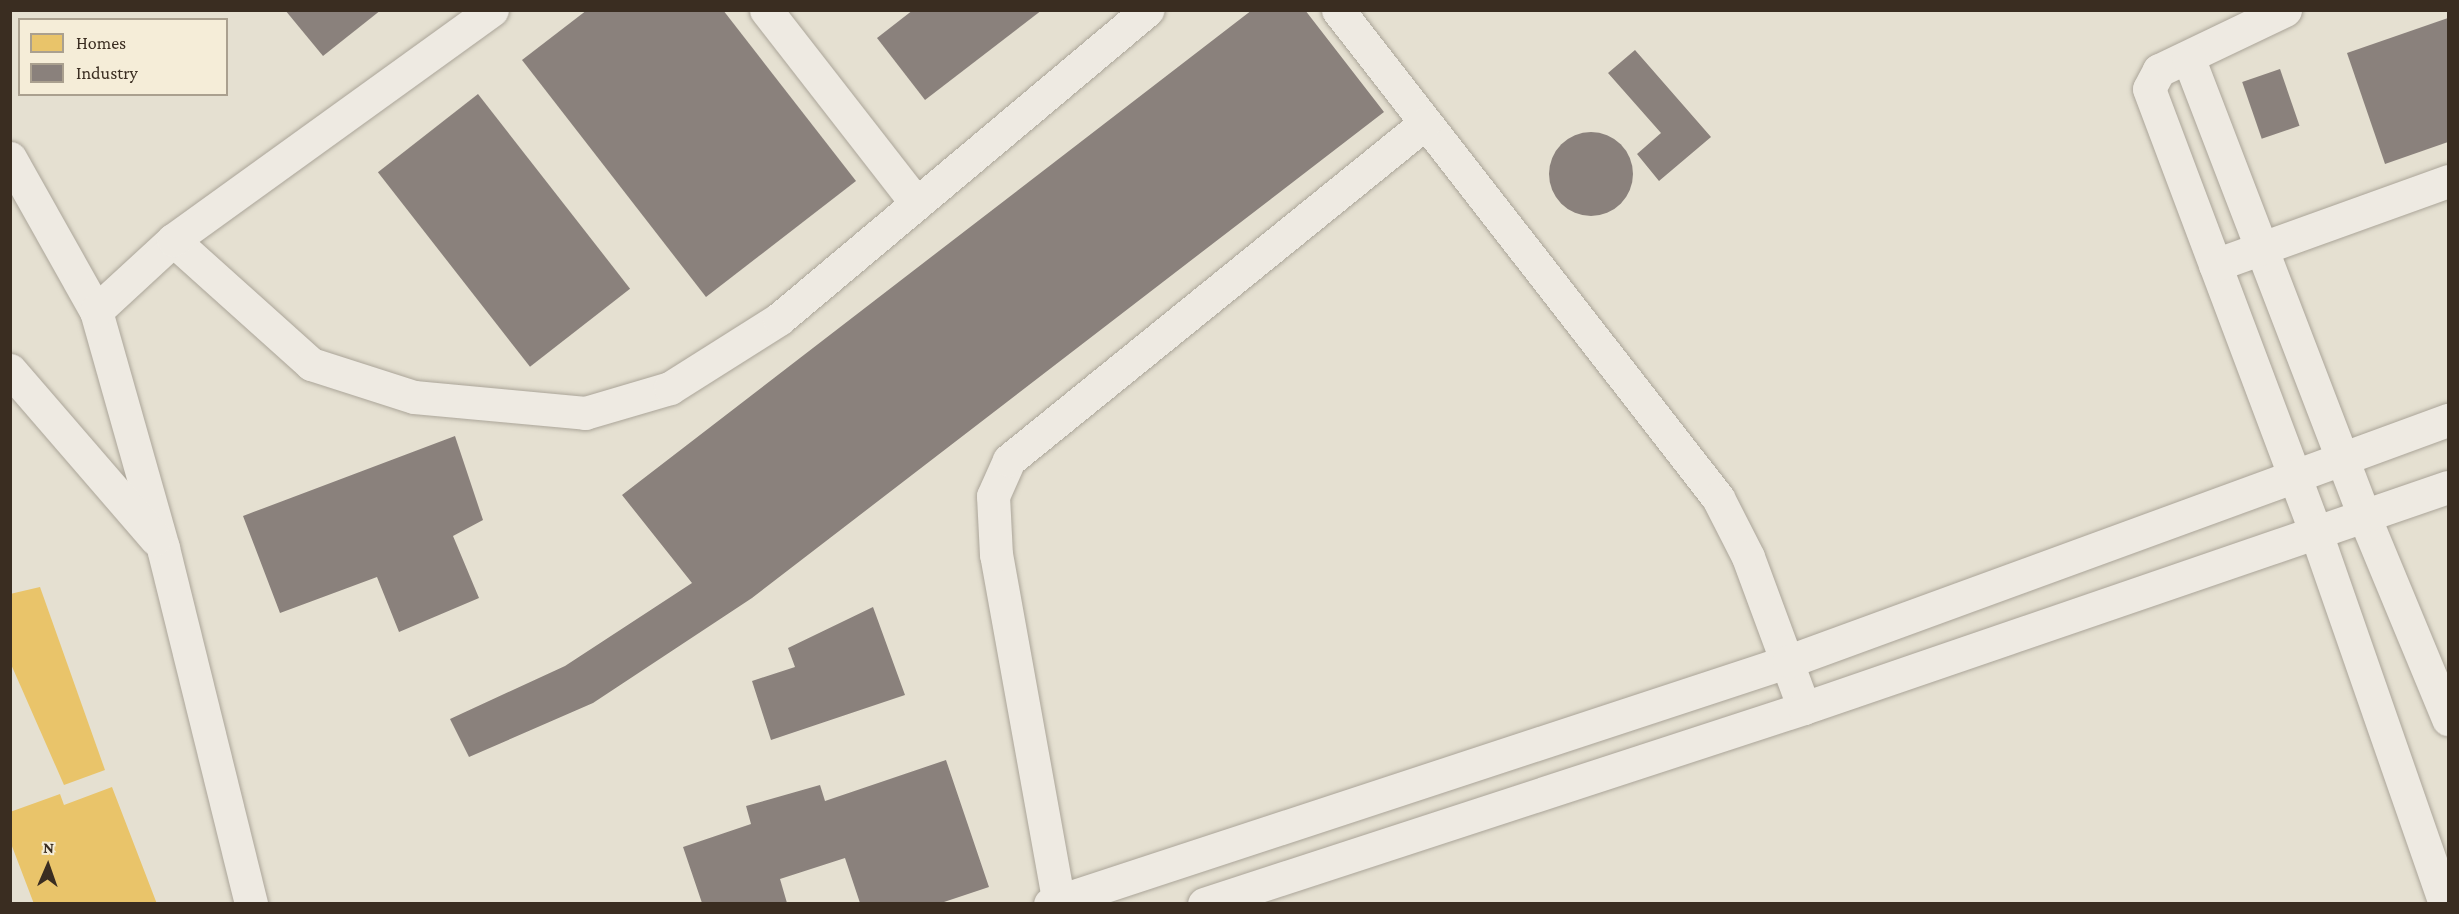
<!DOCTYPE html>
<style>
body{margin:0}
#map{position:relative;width:2459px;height:914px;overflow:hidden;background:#e5e0d1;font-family:"Crimson Pro",serif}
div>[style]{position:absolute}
.homes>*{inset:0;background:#e9c46a}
.industry>*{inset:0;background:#8a817c;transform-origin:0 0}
.round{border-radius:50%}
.roads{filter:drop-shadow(0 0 2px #aba599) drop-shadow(0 0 2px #aba599)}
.minor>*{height:33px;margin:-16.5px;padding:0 16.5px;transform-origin:16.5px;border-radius:16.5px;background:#eeeae2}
span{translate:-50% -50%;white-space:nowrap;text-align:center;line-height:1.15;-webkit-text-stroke:6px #f5edd8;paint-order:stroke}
.frame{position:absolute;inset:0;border:12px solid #3a2d21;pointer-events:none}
.legend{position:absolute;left:18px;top:18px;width:210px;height:78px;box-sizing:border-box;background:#f5edd8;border:2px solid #aaa08f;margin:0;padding:8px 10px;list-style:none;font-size:18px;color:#3a2d21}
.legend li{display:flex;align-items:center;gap:12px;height:30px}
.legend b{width:30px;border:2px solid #aaa08f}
.north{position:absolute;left:18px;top:836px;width:60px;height:60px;-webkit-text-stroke:4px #f5edd8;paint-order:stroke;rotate:2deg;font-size:16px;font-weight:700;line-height:24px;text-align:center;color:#3a2d21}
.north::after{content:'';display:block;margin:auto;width:21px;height:27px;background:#3a2d21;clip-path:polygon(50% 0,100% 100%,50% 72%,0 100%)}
</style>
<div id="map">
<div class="homes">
<div style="clip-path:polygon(40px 587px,105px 770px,64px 785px,10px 662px,10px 594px)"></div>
<div style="clip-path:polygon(112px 787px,157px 904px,34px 904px,10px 841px,10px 812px,60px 794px,64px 805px)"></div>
</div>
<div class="industry">
<div style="clip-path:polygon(285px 10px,381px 10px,323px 56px)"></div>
<div style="clip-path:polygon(587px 10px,723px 10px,856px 181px,706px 297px,522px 60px)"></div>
<div style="clip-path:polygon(913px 10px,1042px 10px,925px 100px,877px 38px)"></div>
<div style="clip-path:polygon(1252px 10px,1305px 10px,1384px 112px,752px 598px,593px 703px,469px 757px,450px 719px,565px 666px,692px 583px,622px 495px)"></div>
<div style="clip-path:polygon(2448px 18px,2448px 142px,2385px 164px,2347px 53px)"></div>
<div style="clip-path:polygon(1635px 50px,1711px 137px,1659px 181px,1637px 154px,1661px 133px,1608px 73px)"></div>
<div style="left:2280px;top:69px;width:60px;height:40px;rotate:71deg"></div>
<div style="left:478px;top:94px;width:247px;height:127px;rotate:52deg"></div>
<div class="round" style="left:1549px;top:132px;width:84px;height:84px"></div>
<div style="clip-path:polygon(455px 436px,483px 520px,453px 536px,479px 598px,399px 632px,377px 577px,280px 613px,243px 516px)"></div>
<div style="clip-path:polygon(873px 607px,905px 695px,771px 740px,752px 681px,795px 667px,788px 648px)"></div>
<div style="clip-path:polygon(946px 760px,989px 887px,941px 903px,860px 903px,845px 858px,780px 879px,787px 903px,702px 903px,683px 847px,751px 824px,746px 806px,820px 785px,825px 801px)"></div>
</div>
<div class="roads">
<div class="minor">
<div style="left:766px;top:10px;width:244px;rotate:52.1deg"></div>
<div style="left:1338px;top:10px;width:619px;rotate:52.09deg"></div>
<div style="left:1718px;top:498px;width:66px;rotate:63deg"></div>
<div style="left:1748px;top:557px;width:161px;rotate:69.7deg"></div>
<div style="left:2285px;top:10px;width:140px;rotate:154.5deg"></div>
<div style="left:2159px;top:70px;width:21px;rotate:118deg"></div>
<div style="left:2149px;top:89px;width:474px;rotate:69.4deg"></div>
<div style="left:2316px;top:533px;width:393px;rotate:70.8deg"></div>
<div style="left:2188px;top:57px;width:492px;rotate:69deg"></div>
<div style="left:2364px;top:516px;width:220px;rotate:67.5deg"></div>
<div style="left:10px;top:158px;width:176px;rotate:60.7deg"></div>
<div style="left:96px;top:311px;width:246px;rotate:74.2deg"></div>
<div style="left:163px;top:548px;width:367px;rotate:76.1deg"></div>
<div style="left:173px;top:240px;width:186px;rotate:41.9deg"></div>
<div style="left:311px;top:364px;width:108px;rotate:17.8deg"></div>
<div style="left:414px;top:397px;width:172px;rotate:5.3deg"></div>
<div style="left:585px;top:413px;width:89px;rotate:-16.4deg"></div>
<div style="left:670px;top:388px;width:129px;rotate:-32.3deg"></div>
<div style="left:779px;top:319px;width:481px;rotate:-40deg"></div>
<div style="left:2215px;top:265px;width:248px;rotate:-19.8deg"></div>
<div style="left:96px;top:311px;width:105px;rotate:-42.7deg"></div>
<div style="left:173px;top:240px;width:393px;rotate:-35.8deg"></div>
<div style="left:10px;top:370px;width:223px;rotate:49.2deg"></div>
<div style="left:1050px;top:904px;width:778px;rotate:-18.2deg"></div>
<div style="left:1789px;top:661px;width:702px;rotate:-20.09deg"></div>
<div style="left:1059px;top:904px;width:355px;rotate:-100.2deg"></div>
<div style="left:996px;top:555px;width:59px;rotate:-92.9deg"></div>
<div style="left:993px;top:496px;width:39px;rotate:-66deg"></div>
<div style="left:1009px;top:460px;width:534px;rotate:-38.99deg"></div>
<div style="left:1204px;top:904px;width:631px;rotate:-18.09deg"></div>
<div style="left:1804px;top:708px;width:681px;rotate:-18.94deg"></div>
</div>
</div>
<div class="frame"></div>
<ul class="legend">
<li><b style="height:16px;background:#e9c46a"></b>Homes</li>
<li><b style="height:16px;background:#8a817c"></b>Industry</li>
</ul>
<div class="north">N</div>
</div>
